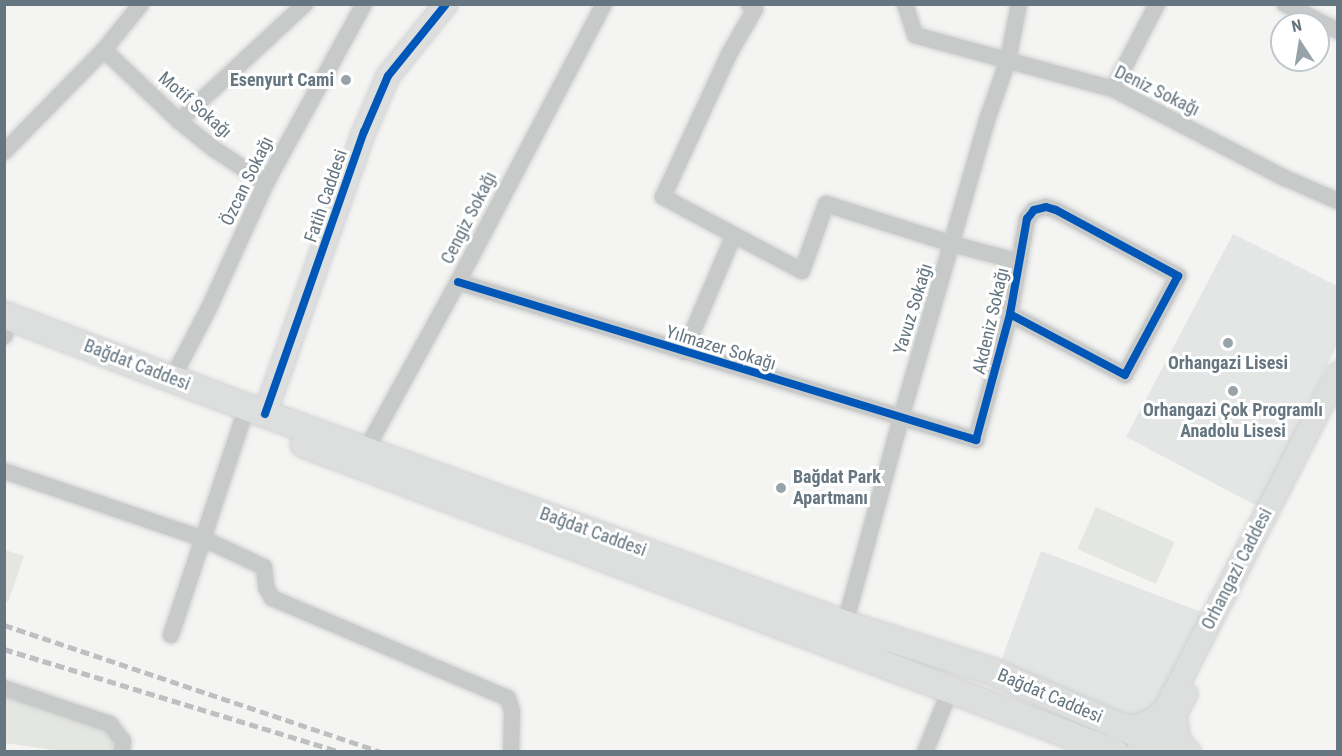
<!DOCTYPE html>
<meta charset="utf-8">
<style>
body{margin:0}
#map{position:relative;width:1342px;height:756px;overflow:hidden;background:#f4f4f2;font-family:"Roboto Condensed",sans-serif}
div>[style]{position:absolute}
.built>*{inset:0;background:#e4e5e5}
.green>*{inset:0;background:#e4e6e1;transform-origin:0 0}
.roads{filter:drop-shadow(0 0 2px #d0d1d2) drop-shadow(0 0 2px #d0d1d2)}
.minor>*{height:16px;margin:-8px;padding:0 8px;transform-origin:8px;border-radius:8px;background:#c8caca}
.secondary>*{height:22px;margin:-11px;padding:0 11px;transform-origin:11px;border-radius:11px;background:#dddede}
.primary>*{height:26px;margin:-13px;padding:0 13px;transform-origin:13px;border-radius:13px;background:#dddede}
.rail>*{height:4.5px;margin-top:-2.25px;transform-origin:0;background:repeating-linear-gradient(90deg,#bebfc0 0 9px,transparent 0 13.5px)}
.cycleway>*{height:8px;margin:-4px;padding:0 4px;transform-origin:4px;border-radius:4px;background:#0057b8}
.dots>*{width:16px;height:16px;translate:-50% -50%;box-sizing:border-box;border:3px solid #fff;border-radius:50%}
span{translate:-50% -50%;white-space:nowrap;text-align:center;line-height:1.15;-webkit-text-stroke:6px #fff;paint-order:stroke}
.poi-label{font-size:18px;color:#657681;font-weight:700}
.right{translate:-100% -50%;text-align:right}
.left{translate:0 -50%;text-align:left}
.street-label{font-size:18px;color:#657681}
.frame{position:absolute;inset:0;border:6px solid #657681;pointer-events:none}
.north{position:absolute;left:1270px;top:12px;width:60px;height:60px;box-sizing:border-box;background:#fff;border:2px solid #c1c8cd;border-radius:50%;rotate:348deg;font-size:16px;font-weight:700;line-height:24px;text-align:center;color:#657681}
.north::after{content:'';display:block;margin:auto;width:21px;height:27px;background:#97a2a9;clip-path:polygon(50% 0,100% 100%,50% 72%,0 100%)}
</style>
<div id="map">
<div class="built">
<div style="clip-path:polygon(1233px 234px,1337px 286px,1337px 345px,1259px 507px,1126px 437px)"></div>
<div style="clip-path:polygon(1041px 551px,1207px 614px,1163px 706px,1145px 716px,1119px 713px,1000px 664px)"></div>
</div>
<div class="green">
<div style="left:1096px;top:507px;width:86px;height:46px;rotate:24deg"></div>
<div style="clip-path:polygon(5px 550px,24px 556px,8px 602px,5px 600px)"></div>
<div style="clip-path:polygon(5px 694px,101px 725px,113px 735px,114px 751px,67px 752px,5px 743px)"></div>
</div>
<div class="roads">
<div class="minor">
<div style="left:905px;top:4px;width:33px;rotate:72deg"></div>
<div style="left:915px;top:35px;width:3px;rotate:18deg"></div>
<div style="left:918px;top:36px;width:202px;rotate:15.2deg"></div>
<div style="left:1113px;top:89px;width:194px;rotate:27.4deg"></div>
<div style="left:1285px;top:178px;width:58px;rotate:23.5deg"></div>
<div style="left:1285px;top:4px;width:59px;rotate:27deg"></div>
<div style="left:104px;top:50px;width:103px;rotate:43.4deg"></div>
<div style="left:179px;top:121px;width:45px;rotate:38.7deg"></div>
<div style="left:214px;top:149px;width:62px;rotate:33.2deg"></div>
<div style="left:1113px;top:89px;width:96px;rotate:-62.6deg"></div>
<div style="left:179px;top:121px;width:172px;rotate:-42.9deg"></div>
<div style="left:4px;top:152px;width:143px;rotate:-45.6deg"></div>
<div style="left:104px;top:50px;width:59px;rotate:-51.2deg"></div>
<div style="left:734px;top:235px;width:81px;rotate:-151.8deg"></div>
<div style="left:663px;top:197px;width:157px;rotate:-65.2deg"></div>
<div style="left:729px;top:54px;width:52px;rotate:-60deg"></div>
<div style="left:755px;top:9px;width:8px;rotate:-140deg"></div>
<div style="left:458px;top:282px;width:542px;rotate:16.96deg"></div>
<div style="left:976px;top:440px;width:131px;rotate:-74.9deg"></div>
<div style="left:1010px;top:314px;width:97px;rotate:-79.9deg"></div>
<div style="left:1027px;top:219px;width:11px;rotate:-52deg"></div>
<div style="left:1034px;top:210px;width:12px;rotate:-14deg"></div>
<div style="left:1046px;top:207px;width:10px;rotate:17deg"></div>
<div style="left:1056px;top:210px;width:139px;rotate:28.4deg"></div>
<div style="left:1178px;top:276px;width:112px;rotate:118.2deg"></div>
<div style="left:1125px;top:375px;width:130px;rotate:-152.1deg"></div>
<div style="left:4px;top:336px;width:1px;rotate:-45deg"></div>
<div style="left:684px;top:352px;width:127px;rotate:-66.9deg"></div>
<div style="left:734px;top:235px;width:77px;rotate:27.9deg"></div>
<div style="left:802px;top:271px;width:71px;rotate:-70.3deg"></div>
<div style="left:826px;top:204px;width:132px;rotate:17.6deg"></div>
<div style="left:952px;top:244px;width:70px;rotate:14.8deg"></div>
<div style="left:172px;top:379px;width:80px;rotate:-62.5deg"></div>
<div style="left:209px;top:308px;width:137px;rotate:-65.5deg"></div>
<div style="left:266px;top:183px;width:204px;rotate:-61.3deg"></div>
<div style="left:367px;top:448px;width:189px;rotate:-61.3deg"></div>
<div style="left:458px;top:282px;width:314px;rotate:-62.3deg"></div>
<div style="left:4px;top:471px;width:211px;rotate:18.8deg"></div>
<div style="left:204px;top:539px;width:66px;rotate:25deg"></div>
<div style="left:264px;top:567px;width:20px;rotate:84deg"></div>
<div style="left:266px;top:587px;width:13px;rotate:61deg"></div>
<div style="left:272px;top:598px;width:256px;rotate:23deg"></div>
<div style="left:508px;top:698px;width:14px;rotate:73deg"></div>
<div style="left:512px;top:711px;width:41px;rotate:91.4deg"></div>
<div style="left:845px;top:624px;width:213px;rotate:-74.8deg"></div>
<div style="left:901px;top:418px;width:310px;rotate:-73.9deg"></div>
<div style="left:987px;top:120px;width:64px;rotate:-70.7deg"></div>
<div style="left:1008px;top:60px;width:57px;rotate:-78.9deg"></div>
<div style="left:171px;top:635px;width:225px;rotate:-71.6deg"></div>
<div style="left:4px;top:688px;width:112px;rotate:18.8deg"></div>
<div style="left:110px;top:724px;width:21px;rotate:53deg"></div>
<div style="left:123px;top:741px;width:11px;rotate:95deg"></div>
<div style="left:925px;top:752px;width:67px;rotate:-68deg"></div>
</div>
<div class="secondary">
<div style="left:265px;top:414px;width:299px;rotate:-70.7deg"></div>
<div style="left:364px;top:132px;width:61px;rotate:-66.8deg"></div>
<div style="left:388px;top:76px;width:92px;rotate:-51.1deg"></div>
<div style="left:1186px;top:694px;width:24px;rotate:118deg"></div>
<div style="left:1175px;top:715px;width:26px;rotate:81deg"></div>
<div style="left:1179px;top:741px;width:15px;rotate:48deg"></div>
<div style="left:1117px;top:724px;width:15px;rotate:11deg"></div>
<div style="left:1132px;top:727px;width:10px;rotate:-17deg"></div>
<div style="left:1142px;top:724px;width:13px;rotate:-23deg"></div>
<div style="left:1154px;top:719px;width:16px;rotate:-43deg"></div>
<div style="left:1166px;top:708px;width:376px;rotate:-62.8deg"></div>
<div style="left:1137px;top:752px;width:8px;rotate:-23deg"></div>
<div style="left:1144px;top:749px;width:29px;rotate:-46deg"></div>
</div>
<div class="primary">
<div style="left:4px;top:315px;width:279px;rotate:20.8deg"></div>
<div style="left:265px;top:414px;width:617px;rotate:19.9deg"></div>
<div style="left:845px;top:624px;width:153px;rotate:17.8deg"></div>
<div style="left:991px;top:671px;width:206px;rotate:23.2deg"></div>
<div style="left:304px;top:444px;width:867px;rotate:20.82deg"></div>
</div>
</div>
<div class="rail">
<div style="left:4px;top:625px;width:399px;rotate:18.6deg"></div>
<div style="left:4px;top:649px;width:351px;rotate:17deg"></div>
</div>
<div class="cycleway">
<div style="left:458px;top:282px;width:542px;rotate:16.96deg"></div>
<div style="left:976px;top:440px;width:131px;rotate:-74.9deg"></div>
<div style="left:1010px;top:314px;width:97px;rotate:-79.9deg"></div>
<div style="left:1027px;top:219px;width:11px;rotate:-52deg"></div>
<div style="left:1034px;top:210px;width:12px;rotate:-14deg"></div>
<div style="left:1046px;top:207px;width:10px;rotate:17deg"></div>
<div style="left:1056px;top:210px;width:139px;rotate:28.4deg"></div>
<div style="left:1178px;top:276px;width:112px;rotate:118.2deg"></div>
<div style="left:1125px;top:375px;width:130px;rotate:-152.1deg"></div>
<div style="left:265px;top:414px;width:299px;rotate:-70.7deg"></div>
<div style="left:364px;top:132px;width:61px;rotate:-66.8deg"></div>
<div style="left:388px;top:76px;width:92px;rotate:-51.1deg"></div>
</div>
<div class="dots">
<div style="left:346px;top:80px;background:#97a2a9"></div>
<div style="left:1228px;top:343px;background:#97a2a9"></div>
<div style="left:1233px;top:391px;background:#97a2a9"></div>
<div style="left:781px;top:488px;background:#97a2a9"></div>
</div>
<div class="poi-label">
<span class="right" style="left:334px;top:80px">Esenyurt Cami</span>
<span style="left:1228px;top:363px">Orhangazi Lisesi</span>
<span style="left:1233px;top:421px">Orhangazi Çok Programlı<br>Anadolu Lisesi</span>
<span class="left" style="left:793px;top:488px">Bağdat Park<br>Apartmanı</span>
</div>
<div class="street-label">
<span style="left:1157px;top:91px;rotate:26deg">Deniz Sokağı</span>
<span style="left:195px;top:105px;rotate:41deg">Motif Sokağı</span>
<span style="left:247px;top:181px;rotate:-64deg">Özcan Sokağı</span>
<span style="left:326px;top:196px;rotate:-71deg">Fatih Caddesi</span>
<span style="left:469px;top:218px;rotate:-63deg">Cengiz Sokağı</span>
<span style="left:913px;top:309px;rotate:-73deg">Yavuz Sokağı</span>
<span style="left:991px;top:321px;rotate:-77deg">Akdeniz Sokağı</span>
<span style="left:721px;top:348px;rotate:17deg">Yılmazer Sokağı</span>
<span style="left:137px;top:365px;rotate:21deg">Bağdat Caddesi</span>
<span style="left:593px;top:532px;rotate:20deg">Bağdat Caddesi</span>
<span style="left:1237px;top:569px;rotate:-63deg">Orhangazi Caddesi</span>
<span style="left:1050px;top:696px;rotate:23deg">Bağdat Caddesi</span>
</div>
<div class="frame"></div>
<div class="north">N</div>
</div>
